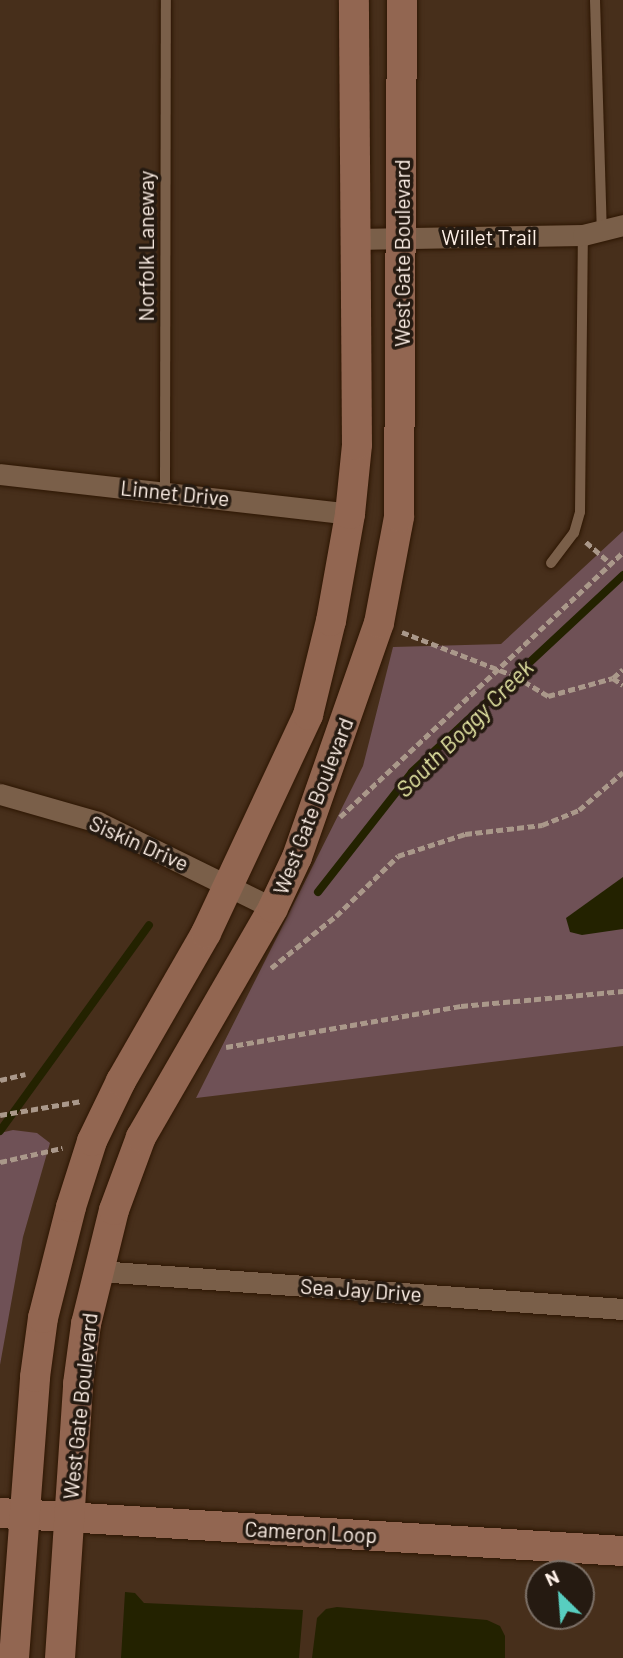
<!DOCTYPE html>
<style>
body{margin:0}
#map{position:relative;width:623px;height:1658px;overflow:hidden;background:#472f1b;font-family:Barlow,sans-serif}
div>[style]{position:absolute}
.green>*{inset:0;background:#6f5156}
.water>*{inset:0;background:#232200}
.stream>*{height:8px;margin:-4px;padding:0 4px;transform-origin:4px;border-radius:4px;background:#232200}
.path>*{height:4.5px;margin-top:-2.25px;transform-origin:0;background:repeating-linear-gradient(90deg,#aa988a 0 7px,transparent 0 10.5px)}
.roads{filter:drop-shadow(0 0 2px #2d1603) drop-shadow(0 0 2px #2d1603)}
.lane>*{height:10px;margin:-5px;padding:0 5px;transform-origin:5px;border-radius:5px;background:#7a5f49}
.street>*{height:21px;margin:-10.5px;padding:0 10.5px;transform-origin:10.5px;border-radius:10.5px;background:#7a5f49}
.secondary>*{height:30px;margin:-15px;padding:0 15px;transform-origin:15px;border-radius:15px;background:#926651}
span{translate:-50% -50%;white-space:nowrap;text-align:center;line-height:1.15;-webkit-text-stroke:7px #251a11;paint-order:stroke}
.street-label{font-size:21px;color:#fff1e8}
.water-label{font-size:23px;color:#e8eaa6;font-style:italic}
.north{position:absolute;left:525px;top:1560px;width:70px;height:70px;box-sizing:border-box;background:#251a11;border:2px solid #7c7067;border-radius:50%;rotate:335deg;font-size:19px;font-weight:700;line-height:28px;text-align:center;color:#fff1e8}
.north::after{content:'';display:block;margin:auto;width:24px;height:32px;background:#58cec0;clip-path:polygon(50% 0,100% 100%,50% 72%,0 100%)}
</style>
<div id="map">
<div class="green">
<div style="clip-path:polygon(623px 531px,623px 1046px,196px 1098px,363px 766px,393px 647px,501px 644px)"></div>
<div style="clip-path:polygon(13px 1130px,37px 1133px,50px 1143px,23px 1237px,0 1365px,0 1133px)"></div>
</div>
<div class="water">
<div style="clip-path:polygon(623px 877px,623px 929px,582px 935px,570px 932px,566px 918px)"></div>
<div style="clip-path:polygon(125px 1592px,135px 1593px,144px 1603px,303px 1610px,299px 1658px,121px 1658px)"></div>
<div style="clip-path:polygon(337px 1607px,487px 1620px,500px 1626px,505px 1636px,505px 1658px,312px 1658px,317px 1618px,326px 1609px)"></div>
</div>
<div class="stream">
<div style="left:318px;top:892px;width:152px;rotate:-51.9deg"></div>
<div style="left:412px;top:772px;width:289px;rotate:-43deg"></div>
<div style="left:0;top:1131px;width:254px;rotate:-54.1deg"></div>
</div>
<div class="path">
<div style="left:586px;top:542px;width:32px;rotate:41deg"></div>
<div style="left:402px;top:632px;width:121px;rotate:21.3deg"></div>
<div style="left:515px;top:676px;width:39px;rotate:31deg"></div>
<div style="left:548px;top:696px;width:67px;rotate:-15.5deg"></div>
<div style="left:613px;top:678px;width:13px;rotate:-42deg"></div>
<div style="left:613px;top:678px;width:12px;rotate:35deg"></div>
<div style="left:340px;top:817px;width:388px;rotate:-43.1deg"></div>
<div style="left:271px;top:968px;width:83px;rotate:-38.7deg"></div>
<div style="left:336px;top:916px;width:86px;rotate:-44.1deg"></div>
<div style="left:398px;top:856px;width:71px;rotate:-18.2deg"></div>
<div style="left:465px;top:834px;width:78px;rotate:-6.7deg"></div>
<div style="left:542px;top:825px;width:40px;rotate:-22deg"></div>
<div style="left:579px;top:810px;width:58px;rotate:-40.8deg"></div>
<div style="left:226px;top:1047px;width:239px;rotate:-9.9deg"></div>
<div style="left:461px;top:1006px;width:163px;rotate:-5.3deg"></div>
<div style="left:0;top:1080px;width:26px;rotate:-13deg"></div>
<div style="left:0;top:1115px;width:83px;rotate:-9.7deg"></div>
<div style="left:0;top:1162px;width:64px;rotate:-12.7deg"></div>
</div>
<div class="roads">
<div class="lane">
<div style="left:595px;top:0;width:231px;rotate:88.3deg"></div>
<div style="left:165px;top:492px;width:492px;rotate:-89.9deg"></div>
<div style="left:551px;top:563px;width:38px;rotate:-53deg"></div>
<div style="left:574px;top:533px;width:22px;rotate:-74deg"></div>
<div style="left:580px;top:512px;width:277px;rotate:-89.4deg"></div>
</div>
<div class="street">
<div style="left:354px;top:239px;width:229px;rotate:-1deg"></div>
<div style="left:583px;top:235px;width:41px;rotate:-14deg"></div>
<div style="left:0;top:474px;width:352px;rotate:6.5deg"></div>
<div style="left:0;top:794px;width:102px;rotate:15.9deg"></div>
<div style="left:98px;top:822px;width:195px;rotate:26.2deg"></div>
<div style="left:98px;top:1271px;width:526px;rotate:4.14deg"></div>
</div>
<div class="secondary">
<div style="left:0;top:1513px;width:624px;rotate:3.49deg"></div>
<div style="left:14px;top:1658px;width:282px;rotate:-85.7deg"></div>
<div style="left:35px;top:1377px;width:60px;rotate:-82.3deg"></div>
<div style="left:43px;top:1318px;width:114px;rotate:-75.8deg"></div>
<div style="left:71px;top:1207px;width:69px;rotate:-72.3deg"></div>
<div style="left:92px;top:1141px;width:67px;rotate:-64.2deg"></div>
<div style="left:121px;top:1081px;width:171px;rotate:-60.1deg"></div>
<div style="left:206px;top:933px;width:241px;rotate:-64.9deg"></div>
<div style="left:308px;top:715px;width:97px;rotate:-76.3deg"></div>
<div style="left:331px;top:621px;width:109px;rotate:-79.9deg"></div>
<div style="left:350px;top:514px;width:69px;rotate:-84.2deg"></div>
<div style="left:357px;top:445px;width:445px;rotate:-90.4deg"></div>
<div style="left:60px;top:1658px;width:275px;rotate:-86.2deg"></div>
<div style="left:78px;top:1384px;width:61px;rotate:-82.4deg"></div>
<div style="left:86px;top:1324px;width:117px;rotate:-76.2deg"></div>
<div style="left:114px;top:1210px;width:78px;rotate:-69.7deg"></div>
<div style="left:141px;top:1137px;width:264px;rotate:-60deg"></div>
<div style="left:273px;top:908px;width:56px;rotate:-64.8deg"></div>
<div style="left:297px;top:857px;width:248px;rotate:-70.7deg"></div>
<div style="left:379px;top:623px;width:108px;rotate:-79.3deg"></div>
<div style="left:399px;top:517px;width:517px;rotate:-89.67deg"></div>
</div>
</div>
<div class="street-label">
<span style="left:489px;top:237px">Willet Trail</span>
<span style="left:146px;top:246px;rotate:-90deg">Norfolk Laneway</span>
<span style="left:402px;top:253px;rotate:-90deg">West Gate Boulevard</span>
<span style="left:175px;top:493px;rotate:6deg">Linnet Drive</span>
<span style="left:313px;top:806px;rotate:-69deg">West Gate Boulevard</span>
<span style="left:139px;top:843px;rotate:24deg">Siskin Drive</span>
<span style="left:361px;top:1290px;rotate:4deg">Sea Jay Drive</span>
<span style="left:80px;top:1406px;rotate:-84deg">West Gate Boulevard</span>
<span style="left:311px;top:1532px;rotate:3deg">Cameron Loop</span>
</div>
<div class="water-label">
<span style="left:464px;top:728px;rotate:-45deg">South Boggy Creek</span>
</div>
<div class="north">N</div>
</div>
